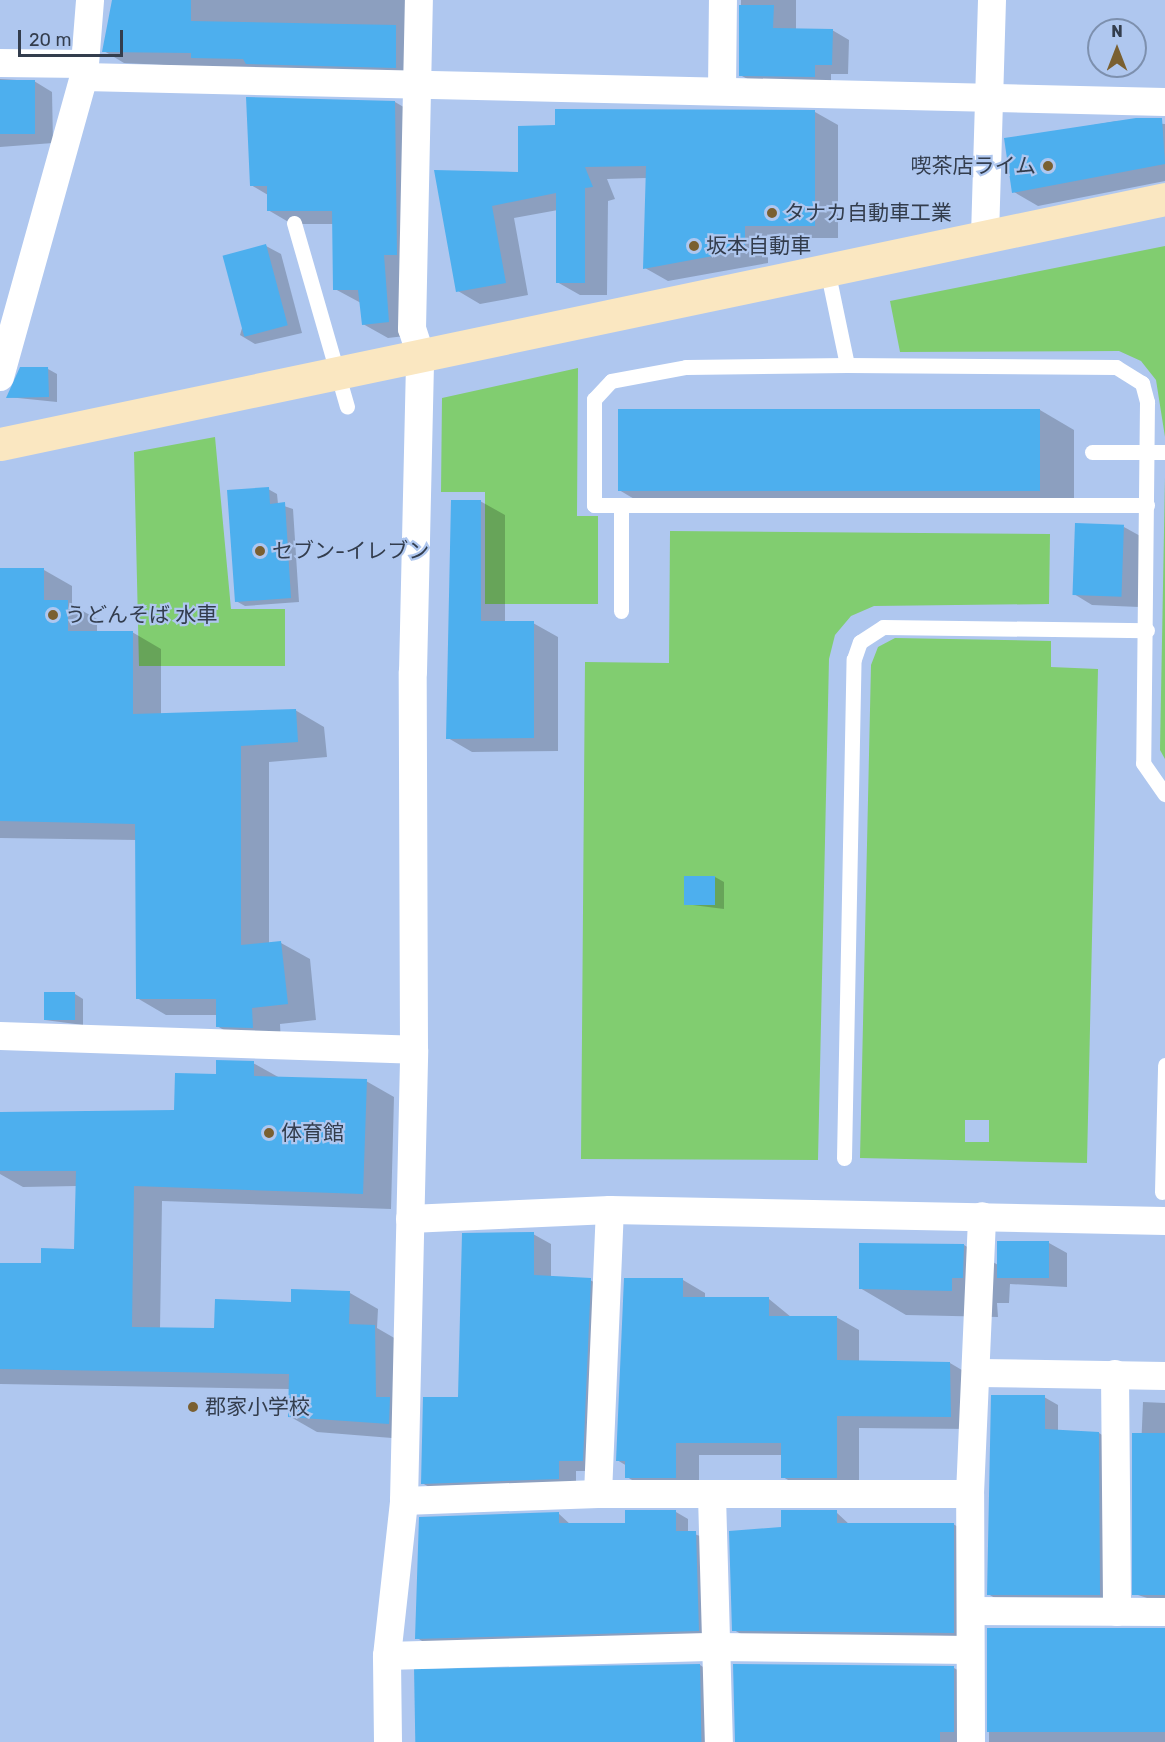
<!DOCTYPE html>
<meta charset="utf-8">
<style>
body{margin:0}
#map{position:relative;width:1165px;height:1742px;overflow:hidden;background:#afc7ef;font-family:Rubik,"Noto Sans JP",sans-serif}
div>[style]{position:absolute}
.green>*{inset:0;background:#81cd70}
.shadow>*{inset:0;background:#0003;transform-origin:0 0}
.building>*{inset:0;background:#4dafee;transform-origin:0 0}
.lane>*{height:15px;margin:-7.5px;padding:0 7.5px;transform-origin:7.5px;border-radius:7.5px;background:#fff}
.street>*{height:28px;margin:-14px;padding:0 14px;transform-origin:14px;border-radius:14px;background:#fff}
.secondary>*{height:33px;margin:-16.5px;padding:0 16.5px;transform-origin:16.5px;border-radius:16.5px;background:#fae7c1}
.dots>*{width:16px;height:16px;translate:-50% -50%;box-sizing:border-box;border:3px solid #afc7ef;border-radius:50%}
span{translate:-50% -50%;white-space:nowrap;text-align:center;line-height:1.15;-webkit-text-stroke:4.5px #afc7ef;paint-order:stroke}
.poi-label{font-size:21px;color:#333d4d}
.right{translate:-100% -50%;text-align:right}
.left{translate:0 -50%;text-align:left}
.north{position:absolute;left:1087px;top:18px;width:60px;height:60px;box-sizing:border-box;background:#afc7ef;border:2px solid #7d90ae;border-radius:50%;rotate:0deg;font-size:16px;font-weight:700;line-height:24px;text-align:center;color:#333d4d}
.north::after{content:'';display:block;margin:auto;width:21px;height:27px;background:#7a6031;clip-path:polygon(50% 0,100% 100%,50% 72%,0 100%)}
.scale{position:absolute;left:18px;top:30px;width:105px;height:27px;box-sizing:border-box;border:3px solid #333d4d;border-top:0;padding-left:8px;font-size:18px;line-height:21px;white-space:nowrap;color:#333d4d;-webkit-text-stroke:4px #afc7ef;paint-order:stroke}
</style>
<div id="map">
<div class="green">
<div style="clip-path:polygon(1165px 246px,1165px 437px,1156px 380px,1141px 361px,1119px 351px,900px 352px,890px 301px)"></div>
<div style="clip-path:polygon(578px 368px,577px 516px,598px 516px,598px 604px,485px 604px,485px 492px,441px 492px,442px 398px)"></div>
<div style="clip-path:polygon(215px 437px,231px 609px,285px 609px,285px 666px,139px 666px,134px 452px)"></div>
<div style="clip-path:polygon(1165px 477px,1165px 759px,1160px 750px)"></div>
<div style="clip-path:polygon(evenodd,670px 531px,1050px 534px,1049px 604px,874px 606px,851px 616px,835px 635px,829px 659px,818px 1160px,581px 1159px,585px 662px,669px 663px,670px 531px,684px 876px,715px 876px,715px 905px,684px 905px,684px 876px)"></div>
<div style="clip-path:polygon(evenodd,895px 638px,1051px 641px,1051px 667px,1098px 669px,1087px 1163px,860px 1158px,871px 665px,878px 647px,895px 638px,965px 1120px,989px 1120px,989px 1142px,965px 1142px,965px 1120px)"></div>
</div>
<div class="shadow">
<div style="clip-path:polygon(114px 0,409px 0,415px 78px,124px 63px,104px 51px)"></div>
<div style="clip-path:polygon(741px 0,796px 0,796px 30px,832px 30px,849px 40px,848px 74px,831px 74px,831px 86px,757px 84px,740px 75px)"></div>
<div style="clip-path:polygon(0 79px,34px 81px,52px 92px,53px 143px,0 147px)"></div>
<div style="clip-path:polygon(395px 102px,419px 116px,413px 335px,388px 338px,363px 324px,361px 303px,335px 289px,333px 224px,292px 224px,268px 210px,268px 195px,251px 185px)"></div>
<div style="clip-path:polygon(815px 112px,838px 125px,838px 238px,768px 238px,768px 263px,668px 281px,645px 268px,647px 178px,607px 179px,615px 199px,608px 201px,607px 295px,580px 295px,557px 282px,558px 210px,514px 218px,528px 295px,480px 304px,458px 291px,435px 171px,520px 174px)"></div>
<div style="clip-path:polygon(1117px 121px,1165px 124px,1165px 181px,1038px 206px,1014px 192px,1006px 140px)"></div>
<div style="clip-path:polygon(266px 246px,281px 254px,302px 333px,255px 344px,240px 335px)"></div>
<div style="clip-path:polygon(48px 369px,57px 374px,57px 402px,8px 397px)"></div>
<div style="clip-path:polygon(1040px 410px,1074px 430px,1074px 510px,653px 510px,619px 490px)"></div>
<div style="clip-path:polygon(268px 489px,277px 494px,278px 504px,293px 509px,299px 602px,245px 606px,236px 601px)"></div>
<div style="clip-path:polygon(480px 501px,505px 515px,505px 623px,533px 623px,558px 637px,558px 751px,472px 752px,448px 738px)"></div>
<div style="clip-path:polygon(1124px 527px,1142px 537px,1139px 607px,1092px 605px,1074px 594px)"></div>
<div style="clip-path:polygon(0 570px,44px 570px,72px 586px,72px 605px,97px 619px,97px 632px,132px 632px,161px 649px,161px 715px,295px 710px,324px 727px,327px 757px,269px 762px,269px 944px,281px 943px,310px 959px,316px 1020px,280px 1024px,281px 1044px,246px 1043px,217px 1026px,217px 1015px,166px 1015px,137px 998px,137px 840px,0 838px)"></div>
<div style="clip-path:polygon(715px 877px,724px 882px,724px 909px,685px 904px)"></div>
<div style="clip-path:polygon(75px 994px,83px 999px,83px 1025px,45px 1020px)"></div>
<div style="clip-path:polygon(253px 1063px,280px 1078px,366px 1081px,394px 1097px,391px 1209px,162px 1201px,160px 1329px,215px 1330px,292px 1303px,350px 1293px,378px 1309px,377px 1328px,403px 1343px,417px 1440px,317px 1432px,289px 1416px,290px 1389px,0 1384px,0 1264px,42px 1265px,76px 1251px,77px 1186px,23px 1187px,0 1174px,0 1114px,176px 1112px,217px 1076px)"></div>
<div style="clip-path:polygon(533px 1234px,551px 1244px,551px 1278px,590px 1280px,608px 1290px,601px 1471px,576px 1471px,576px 1489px,440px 1493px,422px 1483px)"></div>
<div style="clip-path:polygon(1049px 1243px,1067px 1253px,1067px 1287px,1010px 1284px,1009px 1303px,997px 1303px,998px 1317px,906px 1315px,860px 1288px,964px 1245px,998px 1265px)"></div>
<div style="clip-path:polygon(683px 1280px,705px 1293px,705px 1299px,769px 1299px,791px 1317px,836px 1317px,859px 1330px,859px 1362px,950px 1363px,972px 1376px,973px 1429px,859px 1428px,859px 1490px,805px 1490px,783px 1477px,783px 1455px,699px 1455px,699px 1490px,649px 1490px,627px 1477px,627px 1466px,617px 1460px)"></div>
<div style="clip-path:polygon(1044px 1397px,1058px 1405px,1058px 1431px,1099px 1433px,1112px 1441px,1113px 1602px,1002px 1602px,988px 1594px)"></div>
<div style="clip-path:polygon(1143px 1402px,1165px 1403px,1165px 1604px,1135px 1594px)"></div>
<div style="clip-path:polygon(676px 1512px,688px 1519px,688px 1532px,709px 1539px,711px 1637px,429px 1645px,417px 1638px,558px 1513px,571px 1525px,627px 1525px)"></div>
<div style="clip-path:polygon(836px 1512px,850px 1525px,953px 1524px,967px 1532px,967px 1640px,748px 1638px,734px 1630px,783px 1529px)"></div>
<div style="left:989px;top:1629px;width:176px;height:113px"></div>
<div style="clip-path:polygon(700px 1665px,714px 1674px,716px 1742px,417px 1742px)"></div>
<div style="clip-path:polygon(954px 1668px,968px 1676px,970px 1742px,737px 1742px)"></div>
</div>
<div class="building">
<div style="clip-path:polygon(112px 0,191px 0,191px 21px,396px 25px,396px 68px,246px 64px,243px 59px,191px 58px,191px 53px,102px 52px)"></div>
<div style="clip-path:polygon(739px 5px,774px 5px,773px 28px,833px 29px,832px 65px,815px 65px,815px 77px,739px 76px)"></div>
<div style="left:0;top:80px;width:35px;height:54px"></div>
<div style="clip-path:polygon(246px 97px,395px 101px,397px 255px,384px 255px,389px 322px,362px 325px,358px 290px,333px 290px,332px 211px,267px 211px,267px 186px,250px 186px)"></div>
<div style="clip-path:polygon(555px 109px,815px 110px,815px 226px,745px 226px,745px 250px,643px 269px,646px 166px,585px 167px,593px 187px,585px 188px,585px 283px,556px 283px,556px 193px,492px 206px,506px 283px,456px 292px,434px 170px,518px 172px,518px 126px,555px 125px)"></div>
<div style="clip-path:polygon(1136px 118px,1162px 118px,1165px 164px,1012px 193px,1004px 138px)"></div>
<div style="left:266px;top:244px;width:84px;height:45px;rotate:75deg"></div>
<div style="clip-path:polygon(20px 367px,48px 367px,49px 397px,6px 398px)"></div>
<div style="left:618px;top:409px;width:422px;height:82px"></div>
<div style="clip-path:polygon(269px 487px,270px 504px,285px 502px,291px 598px,235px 602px,227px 490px)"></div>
<div style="clip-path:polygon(451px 500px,481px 500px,481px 621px,534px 621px,534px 738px,446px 739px)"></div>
<div style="left:1075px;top:523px;width:49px;height:72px;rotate:2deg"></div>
<div style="clip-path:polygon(0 568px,44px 568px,44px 600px,68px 600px,68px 631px,133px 631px,133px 714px,296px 709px,298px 742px,241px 746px,241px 945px,281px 941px,288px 1004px,252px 1008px,253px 1028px,216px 1027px,216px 999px,136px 999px,135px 824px,0 821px)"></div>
<div style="left:684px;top:876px;width:31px;height:29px"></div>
<div style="left:44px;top:992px;width:31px;height:28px"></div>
<div style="clip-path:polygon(216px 1060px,254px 1061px,254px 1076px,367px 1079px,363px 1194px,134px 1186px,132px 1327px,214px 1328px,215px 1299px,291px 1302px,291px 1289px,350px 1291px,349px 1324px,375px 1325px,376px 1397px,390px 1397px,389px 1424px,288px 1417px,289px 1374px,0 1369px,0 1263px,41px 1263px,41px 1248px,74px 1249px,76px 1171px,0 1171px,0 1112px,174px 1110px,175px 1073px,216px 1074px)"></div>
<div style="clip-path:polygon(534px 1232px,534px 1275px,591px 1278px,583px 1461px,559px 1461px,559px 1479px,421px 1484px,423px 1397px,458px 1397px,462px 1233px)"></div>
<div style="left:997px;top:1241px;width:52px;height:37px"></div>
<div style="clip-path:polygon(859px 1243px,964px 1244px,963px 1278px,952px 1278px,952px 1291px,859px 1289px)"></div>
<div style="clip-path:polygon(624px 1278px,683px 1278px,683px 1297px,769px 1297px,769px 1316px,837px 1316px,837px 1360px,950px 1362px,951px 1417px,837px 1416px,837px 1478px,781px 1478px,781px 1443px,676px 1443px,676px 1478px,625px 1478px,625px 1461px,616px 1461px)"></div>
<div style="clip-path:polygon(991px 1395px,1045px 1395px,1045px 1429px,1099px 1432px,1100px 1595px,987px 1595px)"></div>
<div style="left:1132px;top:1433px;width:33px;height:162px"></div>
<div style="clip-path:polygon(625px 1510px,676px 1510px,676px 1531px,696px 1531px,699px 1631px,415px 1639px,419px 1517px,559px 1512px,559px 1523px,625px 1523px)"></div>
<div style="clip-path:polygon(781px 1510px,837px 1510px,837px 1523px,954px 1523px,954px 1633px,732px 1631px,729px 1531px,781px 1527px)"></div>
<div style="left:987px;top:1628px;width:178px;height:104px"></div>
<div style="left:700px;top:1664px;width:78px;height:286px;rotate:89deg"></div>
<div style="clip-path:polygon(733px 1664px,954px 1666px,954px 1732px,940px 1732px,940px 1742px,735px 1742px)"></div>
</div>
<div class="lane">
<div style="left:294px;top:223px;width:191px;rotate:73.9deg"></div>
<div style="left:827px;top:269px;width:98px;rotate:78.2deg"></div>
<div style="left:847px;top:365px;width:161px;rotate:179.3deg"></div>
<div style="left:686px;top:367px;width:76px;rotate:169.4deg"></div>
<div style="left:611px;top:381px;width:25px;rotate:133deg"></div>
<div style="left:594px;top:399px;width:106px;rotate:90deg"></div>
<div style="left:594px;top:505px;width:553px"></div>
<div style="left:847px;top:365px;width:269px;rotate:0.4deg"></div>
<div style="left:1116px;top:367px;width:31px;rotate:32deg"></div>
<div style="left:1142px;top:383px;width:20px;rotate:75deg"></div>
<div style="left:1147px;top:402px;width:361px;rotate:90.6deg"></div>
<div style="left:1143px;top:763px;width:38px;rotate:55deg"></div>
<div style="left:1092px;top:452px;width:73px"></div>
<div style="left:621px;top:505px;width:106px;rotate:90deg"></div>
<div style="left:844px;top:1158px;width:499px;rotate:-88.9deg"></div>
<div style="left:854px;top:659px;width:18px;rotate:-71deg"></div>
<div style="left:860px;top:642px;width:27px;rotate:-33deg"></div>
<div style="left:883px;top:627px;width:264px;rotate:0.7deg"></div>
<div style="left:1162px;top:1192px;width:127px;rotate:-88.6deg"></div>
</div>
<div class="street">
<div style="left:0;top:63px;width:84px;rotate:0.7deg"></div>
<div style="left:84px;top:77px;width:1081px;rotate:1.32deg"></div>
<div style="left:722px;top:91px;width:91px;rotate:-89.4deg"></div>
<div style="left:985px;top:236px;width:236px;rotate:-88.3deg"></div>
<div style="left:0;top:377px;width:312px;rotate:-74.4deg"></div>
<div style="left:84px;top:77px;width:77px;rotate:-85.5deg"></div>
<div style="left:0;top:1036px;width:414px;rotate:1.9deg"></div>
<div style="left:410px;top:1219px;width:200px;rotate:-2.6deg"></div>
<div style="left:610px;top:1210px;width:555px;rotate:1.14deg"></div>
<div style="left:979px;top:1373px;width:186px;rotate:0.9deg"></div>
<div style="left:1115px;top:1374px;width:238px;rotate:89.5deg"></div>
<div style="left:598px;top:1494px;width:284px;rotate:-87.6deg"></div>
<div style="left:712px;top:1496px;width:246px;rotate:88.4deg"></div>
<div style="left:404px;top:1501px;width:194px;rotate:-2.1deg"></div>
<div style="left:598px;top:1494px;width:372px"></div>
<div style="left:971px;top:1611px;width:194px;rotate:0.3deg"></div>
<div style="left:387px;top:1656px;width:329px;rotate:-1.6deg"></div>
<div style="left:716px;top:1647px;width:254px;rotate:0.7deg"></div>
<div style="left:388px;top:1742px;width:86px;rotate:-90.7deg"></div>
<div style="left:387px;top:1656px;width:156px;rotate:-83.7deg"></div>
<div style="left:404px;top:1501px;width:451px;rotate:-88.7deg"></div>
<div style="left:414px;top:1050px;width:378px;rotate:-90.2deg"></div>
<div style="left:413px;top:672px;width:319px;rotate:-88.7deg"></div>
<div style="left:420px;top:353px;width:25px;rotate:-108deg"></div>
<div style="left:412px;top:329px;width:329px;rotate:-88.8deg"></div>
<div style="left:971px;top:1742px;width:248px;rotate:-90.2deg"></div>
<div style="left:970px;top:1494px;width:278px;rotate:-87.5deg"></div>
</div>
<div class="secondary">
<div style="left:0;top:444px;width:1190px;rotate:-11.88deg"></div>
</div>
<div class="dots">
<div style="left:1048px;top:166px;background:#7a6031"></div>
<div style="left:772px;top:213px;background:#7a6031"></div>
<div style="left:694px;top:246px;background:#7a6031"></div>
<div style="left:260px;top:551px;background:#7a6031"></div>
<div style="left:53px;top:615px;background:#7a6031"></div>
<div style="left:269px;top:1133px;background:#7a6031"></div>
<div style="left:193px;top:1407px;background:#7a6031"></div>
</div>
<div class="poi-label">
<span class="right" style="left:1036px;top:166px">喫茶店ライム</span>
<span class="left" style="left:784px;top:213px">タナカ自動車工業</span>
<span class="left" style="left:706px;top:246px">坂本自動車</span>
<span class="left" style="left:272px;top:551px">セブン-イレブン</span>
<span class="left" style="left:65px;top:615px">うどんそば 水車</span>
<span class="left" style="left:281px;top:1133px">体育館</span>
<span class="left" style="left:205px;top:1407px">郡家小学校</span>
</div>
<div class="north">N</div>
<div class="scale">20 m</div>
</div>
